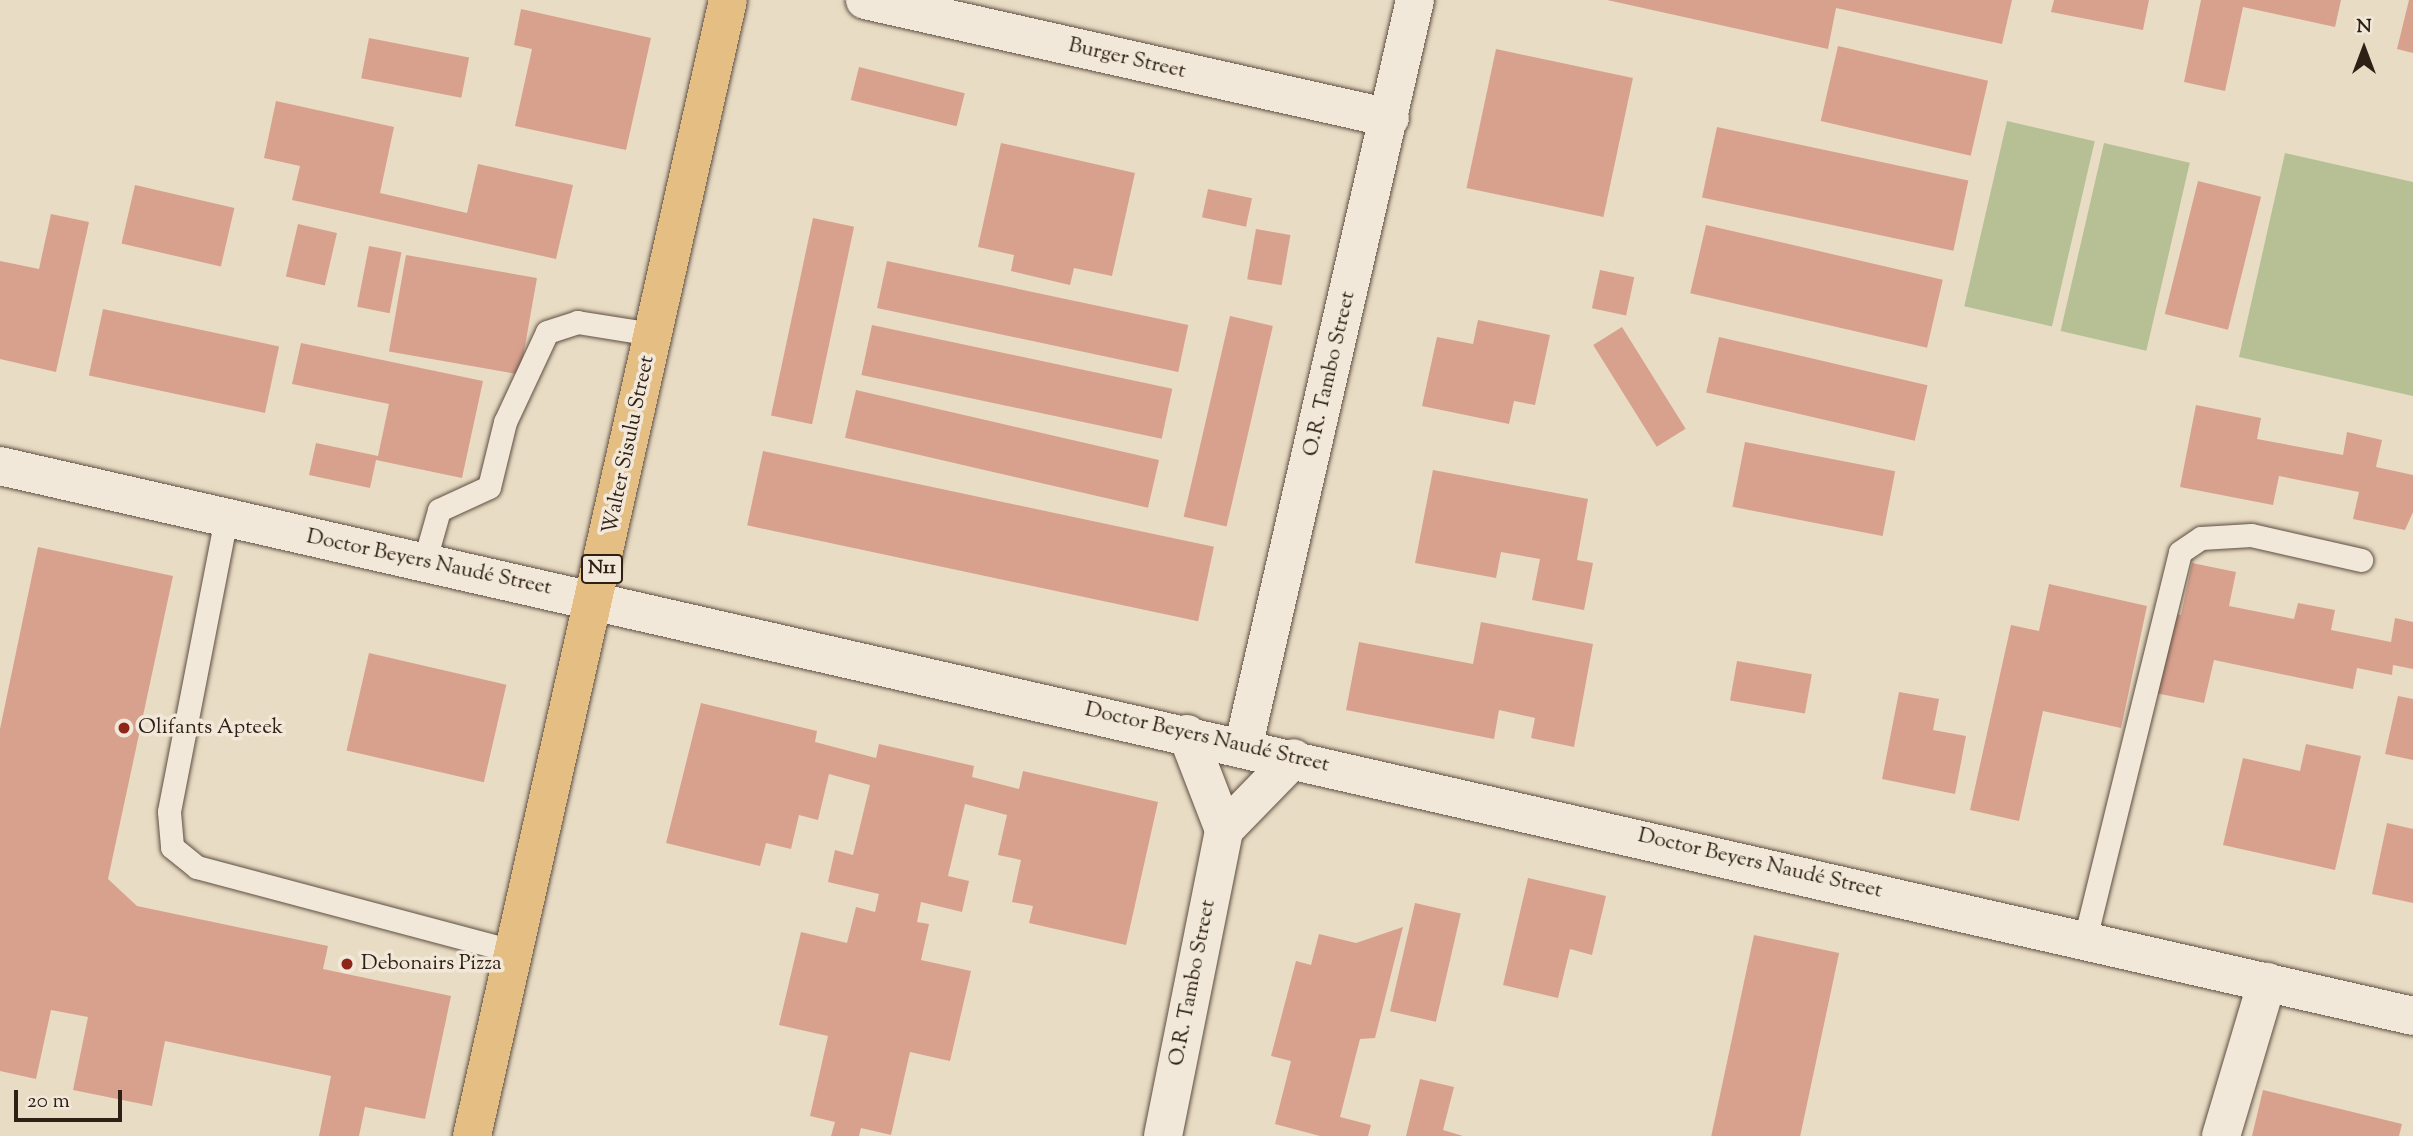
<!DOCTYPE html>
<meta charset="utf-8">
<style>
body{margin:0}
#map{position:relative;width:2413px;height:1136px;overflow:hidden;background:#e9dcc4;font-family:"Sorts Mill Goudy",serif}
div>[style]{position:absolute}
.green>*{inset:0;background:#b6c094;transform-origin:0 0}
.building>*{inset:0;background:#d8a18e;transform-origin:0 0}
.roads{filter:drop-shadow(0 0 2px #5e4f42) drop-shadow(0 0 2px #5e4f42)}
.lane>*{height:23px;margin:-11.5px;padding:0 11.5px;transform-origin:11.5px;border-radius:11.5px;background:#f1e8d9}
.street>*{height:38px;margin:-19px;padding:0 19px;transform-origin:19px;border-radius:19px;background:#f1e8d9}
.secondary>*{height:38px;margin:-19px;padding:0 19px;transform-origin:19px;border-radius:19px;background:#f1e8d9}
.highway>*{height:38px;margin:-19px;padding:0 19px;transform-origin:19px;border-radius:19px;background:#e4be82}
.dots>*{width:19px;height:19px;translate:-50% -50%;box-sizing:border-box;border:4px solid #f1e8d9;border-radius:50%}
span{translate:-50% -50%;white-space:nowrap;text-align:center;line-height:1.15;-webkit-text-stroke:7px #f1e8d9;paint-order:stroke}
.shield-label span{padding:2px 5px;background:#f1e8d9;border:2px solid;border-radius:5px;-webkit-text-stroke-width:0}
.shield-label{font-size:19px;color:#2f2016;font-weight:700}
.street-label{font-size:21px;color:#2f2016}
.poi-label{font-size:21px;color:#2f2016}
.left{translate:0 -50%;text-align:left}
.north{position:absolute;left:2329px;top:14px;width:70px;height:70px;-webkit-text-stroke:5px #f1e8d9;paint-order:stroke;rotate:0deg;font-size:19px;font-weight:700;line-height:28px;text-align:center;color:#2f2016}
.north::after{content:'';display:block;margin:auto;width:24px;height:32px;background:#2f2016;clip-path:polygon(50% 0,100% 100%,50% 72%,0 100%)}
.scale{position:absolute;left:14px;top:1090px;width:108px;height:32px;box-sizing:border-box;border:4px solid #2f2016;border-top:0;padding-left:9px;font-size:21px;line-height:24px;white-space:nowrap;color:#2f2016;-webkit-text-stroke:5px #f1e8d9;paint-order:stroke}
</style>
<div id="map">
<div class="green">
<div style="left:2007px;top:121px;width:90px;height:190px;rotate:13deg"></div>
<div style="left:2104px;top:143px;width:88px;height:193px;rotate:13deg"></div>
<div style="clip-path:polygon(2285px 153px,2413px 182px,2413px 396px,2239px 357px)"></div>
</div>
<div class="building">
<div style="clip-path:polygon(1607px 0,2012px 0,2002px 44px,1836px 8px,1828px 49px)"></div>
<div style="clip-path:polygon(2054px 0,2149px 0,2143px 30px,2051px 12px)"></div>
<div style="clip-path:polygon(2201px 0,2341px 0,2335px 27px,2243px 7px,2225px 91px,2184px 82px)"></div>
<div style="clip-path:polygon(2409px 0,2413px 0,2413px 53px,2397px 49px)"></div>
<div style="clip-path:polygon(521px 9px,651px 38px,626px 150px,515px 126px,532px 49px,514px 45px)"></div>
<div style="left:369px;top:38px;width:102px;height:41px;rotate:11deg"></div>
<div style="left:1838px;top:46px;width:154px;height:77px;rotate:13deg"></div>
<div style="left:1496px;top:49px;width:140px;height:142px;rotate:12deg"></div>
<div style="left:859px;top:67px;width:109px;height:34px;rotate:14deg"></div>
<div style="clip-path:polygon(276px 101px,394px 127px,380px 193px,467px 213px,478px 164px,573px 185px,556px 259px,292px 200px,300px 166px,264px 158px)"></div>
<div style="left:1717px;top:127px;width:257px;height:72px;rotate:12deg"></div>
<div style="clip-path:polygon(1001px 143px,1135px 173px,1112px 276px,1074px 268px,1070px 285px,1011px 271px,1014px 255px,978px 247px)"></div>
<div style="left:2198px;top:181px;width:65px;height:137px;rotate:14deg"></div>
<div style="left:135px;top:185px;width:102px;height:60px;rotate:13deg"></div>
<div style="left:1208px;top:189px;width:45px;height:29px;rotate:12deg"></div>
<div style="clip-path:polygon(51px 214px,89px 222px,56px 372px,0 359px,0 261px,39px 269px)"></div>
<div style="left:813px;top:218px;width:42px;height:202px;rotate:12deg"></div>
<div style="left:298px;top:224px;width:40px;height:54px;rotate:13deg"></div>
<div style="left:1706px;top:225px;width:243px;height:70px;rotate:13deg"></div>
<div style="left:1256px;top:229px;width:35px;height:51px;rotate:10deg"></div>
<div style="left:369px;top:246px;width:33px;height:62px;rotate:11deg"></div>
<div style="left:406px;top:255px;width:133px;height:98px;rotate:10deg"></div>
<div style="left:887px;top:261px;width:308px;height:48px;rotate:12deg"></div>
<div style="left:1600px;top:270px;width:35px;height:39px;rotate:12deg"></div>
<div style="left:103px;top:309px;width:180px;height:68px;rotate:12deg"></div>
<div style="left:1230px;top:316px;width:44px;height:206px;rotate:13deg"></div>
<div style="clip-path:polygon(1478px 320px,1550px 335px,1535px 405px,1514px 401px,1509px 424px,1422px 406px,1437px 337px,1473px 344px)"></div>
<div style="left:872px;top:325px;width:307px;height:51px;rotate:12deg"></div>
<div style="left:1622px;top:327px;width:120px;height:34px;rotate:58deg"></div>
<div style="left:1719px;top:337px;width:214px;height:57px;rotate:13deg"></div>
<div style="clip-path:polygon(301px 343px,483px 381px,462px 478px,376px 460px,370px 488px,309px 475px,316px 443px,378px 456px,389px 404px,292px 384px)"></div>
<div style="left:856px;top:390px;width:311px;height:49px;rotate:13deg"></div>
<div style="clip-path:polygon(2196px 405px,2261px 418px,2257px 439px,2343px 455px,2347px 432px,2382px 440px,2376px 467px,2413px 475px,2413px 512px,2405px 530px,2353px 519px,2359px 492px,2279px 476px,2273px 505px,2180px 487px)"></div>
<div style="left:1745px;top:442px;width:153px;height:66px;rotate:11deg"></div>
<div style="left:763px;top:451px;width:461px;height:76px;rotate:12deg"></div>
<div style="clip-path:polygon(1433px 470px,1588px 499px,1577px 560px,1593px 563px,1584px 610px,1532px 600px,1540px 559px,1501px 552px,1496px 578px,1415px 563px)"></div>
<div style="clip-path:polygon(38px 547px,173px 576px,108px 879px,137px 906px,328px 946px,323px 969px,451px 996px,425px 1119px,365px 1107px,359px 1136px,319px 1136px,331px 1076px,165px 1041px,152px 1106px,73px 1090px,88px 1017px,51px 1010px,36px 1079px,0 1071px,0 729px)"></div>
<div style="clip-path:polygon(2192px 563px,2236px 572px,2229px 606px,2294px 619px,2298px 603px,2335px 610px,2331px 630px,2391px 642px,2395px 618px,2413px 622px,2413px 669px,2393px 665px,2392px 675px,2357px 668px,2353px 689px,2214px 660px,2204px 703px,2151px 692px,2168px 613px,2181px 615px)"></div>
<div style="clip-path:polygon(2049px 584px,2147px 606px,2121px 728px,2043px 711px,2019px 821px,1970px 810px,2011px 625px,2039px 631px)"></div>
<div style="clip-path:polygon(1481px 622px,1593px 644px,1574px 747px,1531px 738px,1535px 718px,1499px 710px,1494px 739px,1346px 710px,1359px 642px,1473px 664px)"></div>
<div style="left:369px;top:653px;width:141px;height:100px;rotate:13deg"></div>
<div style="left:1737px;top:661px;width:76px;height:40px;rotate:10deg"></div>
<div style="clip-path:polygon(1899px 692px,1939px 699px,1933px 730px,1966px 736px,1955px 794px,1882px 779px)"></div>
<div style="clip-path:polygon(2398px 696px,2413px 699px,2413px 760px,2385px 754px)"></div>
<div style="clip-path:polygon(701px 703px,817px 731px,815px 742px,876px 758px,879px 744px,974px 766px,972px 777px,1019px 789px,1023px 771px,1158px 802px,1126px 945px,1029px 923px,1033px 906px,1012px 902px,1021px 860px,998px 855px,1007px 815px,965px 804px,948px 876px,969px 881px,962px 912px,921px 902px,917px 922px,929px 924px,921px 960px,971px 971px,950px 1061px,910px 1052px,891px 1135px,861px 1128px,859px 1136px,831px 1136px,835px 1122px,810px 1116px,828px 1036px,779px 1025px,801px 932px,847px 943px,856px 907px,875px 912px,879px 894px,828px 882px,835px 850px,853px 855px,870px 785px,829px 774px,818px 820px,799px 815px,791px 849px,766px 843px,760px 866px,666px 843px)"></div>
<div style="clip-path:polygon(2306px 744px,2361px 756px,2335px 870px,2223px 845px,2243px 758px,2300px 771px)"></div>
<div style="clip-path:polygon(2387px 823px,2413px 829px,2413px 903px,2372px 894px)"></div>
<div style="clip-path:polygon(1528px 878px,1606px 896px,1592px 955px,1570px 949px,1558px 998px,1503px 985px)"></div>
<div style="left:1415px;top:903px;width:47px;height:111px;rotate:13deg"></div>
<div style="clip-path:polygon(1403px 927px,1375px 1038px,1360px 1039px,1340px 1117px,1371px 1125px,1368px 1136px,1320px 1136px,1275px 1124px,1291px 1061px,1271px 1056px,1296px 961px,1311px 965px,1319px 934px,1356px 943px)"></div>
<div style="left:1754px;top:935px;width:87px;height:206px;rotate:12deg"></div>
<div style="clip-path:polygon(1420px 1079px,1454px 1087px,1443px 1130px,1463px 1136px,1406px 1136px)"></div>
<div style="clip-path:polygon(2263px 1090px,2402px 1124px,2399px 1136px,2252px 1136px)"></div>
</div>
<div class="roads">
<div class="lane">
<div style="left:226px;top:518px;width:299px;rotate:101deg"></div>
<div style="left:169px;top:812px;width:35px;rotate:85deg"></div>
<div style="left:172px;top:847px;width:32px;rotate:39deg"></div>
<div style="left:197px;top:867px;width:330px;rotate:14.9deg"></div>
<div style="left:424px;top:563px;width:55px;rotate:-74.2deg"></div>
<div style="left:439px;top:510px;width:55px;rotate:-24.7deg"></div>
<div style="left:489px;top:487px;width:67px;rotate:-76.2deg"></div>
<div style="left:505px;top:422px;width:99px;rotate:-65deg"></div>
<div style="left:547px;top:332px;width:32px;rotate:-18deg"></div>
<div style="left:577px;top:322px;width:77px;rotate:9deg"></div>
<div style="left:2085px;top:939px;width:398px;rotate:-76.2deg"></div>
<div style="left:2180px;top:552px;width:25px;rotate:-34deg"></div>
<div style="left:2201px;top:538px;width:50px;rotate:-3.4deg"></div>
<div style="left:2251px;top:535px;width:113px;rotate:12.8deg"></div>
</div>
<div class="street">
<div style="left:865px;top:0;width:538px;rotate:12.67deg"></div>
<div style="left:1243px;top:748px;width:768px;rotate:-77.05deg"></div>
<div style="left:1224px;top:830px;width:100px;rotate:-45.8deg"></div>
<div style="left:1163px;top:1136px;width:312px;rotate:-78.7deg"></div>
<div style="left:1224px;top:830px;width:103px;rotate:-111.1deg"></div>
<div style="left:2221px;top:1136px;width:161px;rotate:-73.4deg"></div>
</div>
<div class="secondary">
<div style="left:0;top:466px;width:2475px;rotate:12.84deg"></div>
</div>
<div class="highway">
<div style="left:472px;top:1136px;width:1164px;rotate:-77.3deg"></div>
</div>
</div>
<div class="dots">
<div style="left:124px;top:728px;background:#8f2418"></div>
<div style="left:347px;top:964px;background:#8f2418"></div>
</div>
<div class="shield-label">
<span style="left:602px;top:569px">N11</span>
</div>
<div class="street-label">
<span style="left:1127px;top:59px;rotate:13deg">Burger Street</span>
<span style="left:1330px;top:374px;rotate:-77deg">O.R. Tambo Street</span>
<span style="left:629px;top:445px;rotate:-78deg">Walter Sisulu Street</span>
<span style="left:429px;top:563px;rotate:12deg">Doctor Beyers Naudé Street</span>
<span style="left:1207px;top:738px;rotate:13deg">Doctor Beyers Naudé Street</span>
<span style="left:1760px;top:864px;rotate:13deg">Doctor Beyers Naudé Street</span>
<span style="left:1193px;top:983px;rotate:-79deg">O.R. Tambo Street</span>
</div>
<div class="poi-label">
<span class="left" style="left:138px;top:728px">Olifants Apteek</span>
<span class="left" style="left:361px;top:964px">Debonairs Pizza</span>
</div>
<div class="north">N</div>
<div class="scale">20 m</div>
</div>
